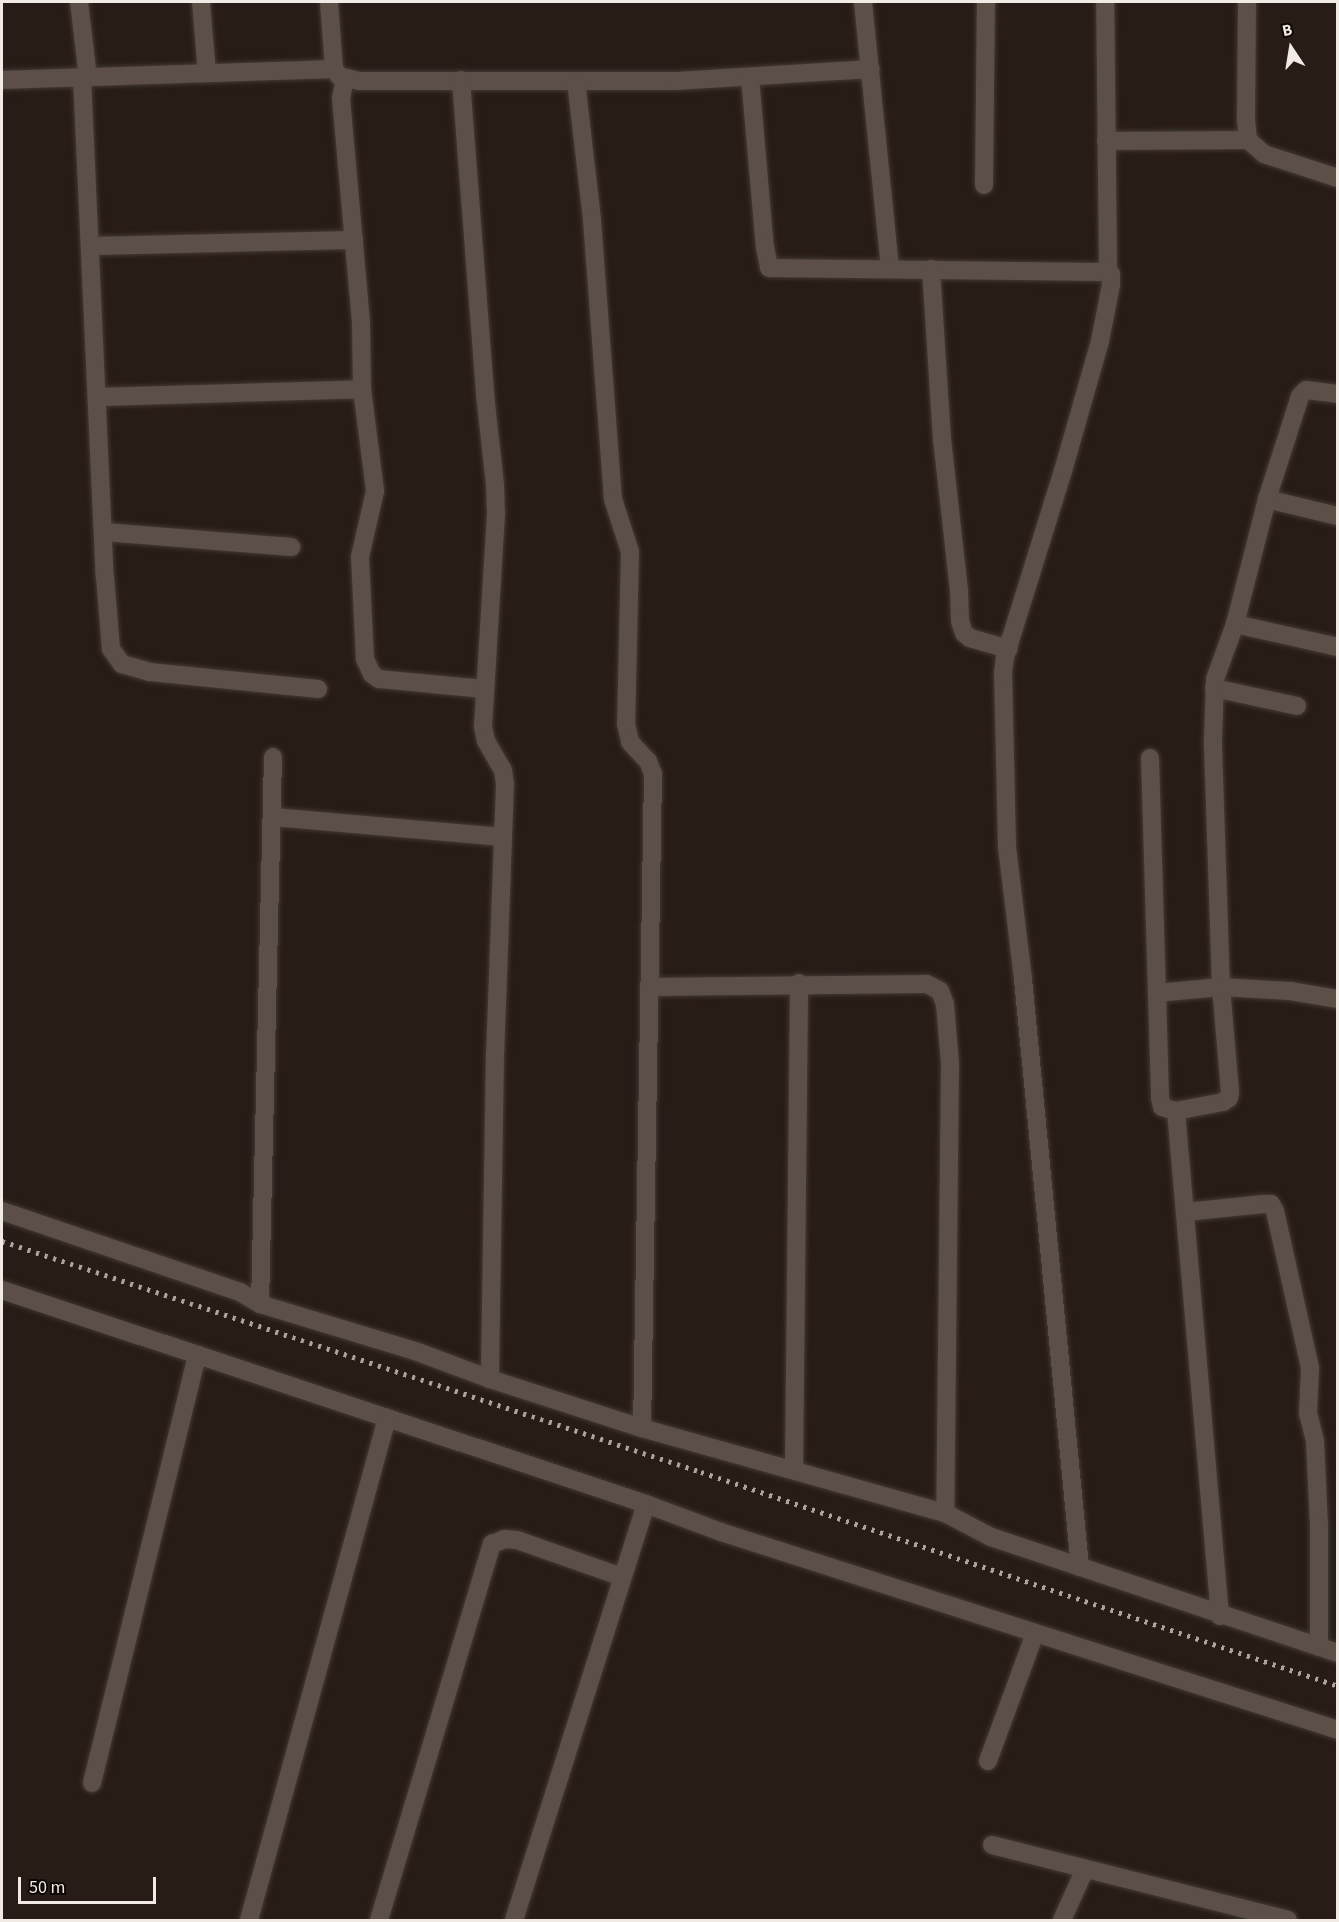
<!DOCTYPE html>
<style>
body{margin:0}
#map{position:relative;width:1339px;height:1922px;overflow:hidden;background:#281d16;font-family:"Source Sans 3",sans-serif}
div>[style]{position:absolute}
.roads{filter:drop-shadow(0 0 2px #423935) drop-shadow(0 0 2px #423935)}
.street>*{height:18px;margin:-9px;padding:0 9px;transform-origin:9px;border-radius:9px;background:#5c4f47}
.rail>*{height:4.5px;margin-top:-2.25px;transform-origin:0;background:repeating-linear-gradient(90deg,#ada49e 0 3px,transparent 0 9px)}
span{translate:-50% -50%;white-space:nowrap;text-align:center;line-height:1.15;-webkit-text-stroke:4.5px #0d0806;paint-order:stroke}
.frame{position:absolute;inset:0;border:3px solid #f2eae5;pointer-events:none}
.north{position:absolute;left:1261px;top:18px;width:60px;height:60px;-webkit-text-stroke:4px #0d0806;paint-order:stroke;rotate:348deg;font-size:16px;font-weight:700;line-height:24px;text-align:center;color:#f2eae5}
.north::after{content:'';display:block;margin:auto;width:21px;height:27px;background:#f2eae5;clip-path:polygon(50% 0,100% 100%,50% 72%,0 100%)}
.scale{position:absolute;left:18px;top:1877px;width:138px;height:27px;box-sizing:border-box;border:3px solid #f2eae5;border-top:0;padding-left:8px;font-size:18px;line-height:21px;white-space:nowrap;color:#f2eae5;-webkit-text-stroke:4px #0d0806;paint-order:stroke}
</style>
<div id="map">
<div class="roads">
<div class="street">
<div style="left:79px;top:2px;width:76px;rotate:83.2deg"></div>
<div style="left:201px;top:2px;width:71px;rotate:85.2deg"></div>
<div style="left:329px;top:2px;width:67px;rotate:85.7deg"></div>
<div style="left:334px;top:69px;width:9px;rotate:54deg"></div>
<div style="left:339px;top:76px;width:21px;rotate:14deg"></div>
<div style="left:359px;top:81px;width:317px"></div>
<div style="left:676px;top:81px;width:195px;rotate:-3.5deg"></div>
<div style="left:863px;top:2px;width:268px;rotate:84.2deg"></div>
<div style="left:1247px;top:2px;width:118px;rotate:90.5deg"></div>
<div style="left:1246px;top:120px;width:20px;rotate:84deg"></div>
<div style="left:1248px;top:140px;width:21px;rotate:41deg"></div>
<div style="left:1264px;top:154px;width:78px;rotate:18deg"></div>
<div style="left:82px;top:77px;width:500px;rotate:87.4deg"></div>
<div style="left:105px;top:576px;width:73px;rotate:85.3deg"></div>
<div style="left:111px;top:649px;width:19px;rotate:54deg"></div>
<div style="left:122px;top:664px;width:29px;rotate:16deg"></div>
<div style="left:150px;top:672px;width:169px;rotate:5.8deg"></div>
<div style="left:750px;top:77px;width:171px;rotate:85deg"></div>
<div style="left:765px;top:247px;width:21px;rotate:79deg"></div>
<div style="left:769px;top:268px;width:332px;rotate:0.7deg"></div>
<div style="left:1101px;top:272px;width:8px;rotate:-30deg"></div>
<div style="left:1108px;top:268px;width:266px;rotate:-90.6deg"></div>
<div style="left:345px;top:78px;width:20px;rotate:101deg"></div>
<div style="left:341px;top:98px;width:226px;rotate:84.9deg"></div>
<div style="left:361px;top:323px;width:66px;rotate:89.1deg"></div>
<div style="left:362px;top:389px;width:103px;rotate:82.7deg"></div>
<div style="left:375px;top:491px;width:68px;rotate:102.8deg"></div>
<div style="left:360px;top:557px;width:102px;rotate:87.2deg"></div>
<div style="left:365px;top:659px;width:17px;rotate:65deg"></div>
<div style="left:372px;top:674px;width:9px;rotate:36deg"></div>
<div style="left:379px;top:679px;width:104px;rotate:5.5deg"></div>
<div style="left:2px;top:80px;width:332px;rotate:-1.9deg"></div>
<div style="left:461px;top:80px;width:315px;rotate:85.6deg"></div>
<div style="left:485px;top:394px;width:92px;rotate:83.7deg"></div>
<div style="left:495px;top:485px;width:29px;rotate:88deg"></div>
<div style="left:496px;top:514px;width:213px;rotate:93.5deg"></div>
<div style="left:483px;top:727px;width:14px;rotate:78deg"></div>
<div style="left:486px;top:741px;width:34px;rotate:60deg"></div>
<div style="left:503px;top:770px;width:14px;rotate:82deg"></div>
<div style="left:505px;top:784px;width:269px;rotate:92.1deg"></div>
<div style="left:495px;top:1053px;width:326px;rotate:90.9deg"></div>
<div style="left:576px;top:81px;width:140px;rotate:83.4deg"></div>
<div style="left:592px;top:220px;width:280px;rotate:85.7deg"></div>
<div style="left:613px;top:499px;width:56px;rotate:72.2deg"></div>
<div style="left:630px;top:552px;width:172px;rotate:91.3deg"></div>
<div style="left:626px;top:724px;width:18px;rotate:77deg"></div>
<div style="left:630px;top:742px;width:26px;rotate:47deg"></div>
<div style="left:648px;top:761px;width:14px;rotate:69deg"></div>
<div style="left:653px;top:774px;width:654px;rotate:90.96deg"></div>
<div style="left:1106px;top:141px;width:142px;rotate:-0.4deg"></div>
<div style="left:984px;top:185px;width:183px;rotate:-89.4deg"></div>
<div style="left:91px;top:246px;width:263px;rotate:-1.3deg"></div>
<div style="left:931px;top:269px;width:170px;rotate:86.3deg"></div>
<div style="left:942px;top:439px;width:152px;rotate:83.6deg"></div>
<div style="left:959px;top:590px;width:31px;rotate:88deg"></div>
<div style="left:960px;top:621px;width:13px;rotate:72deg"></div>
<div style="left:964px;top:633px;width:8px;rotate:40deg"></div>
<div style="left:970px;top:638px;width:40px;rotate:16deg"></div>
<div style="left:99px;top:397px;width:263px;rotate:-1.7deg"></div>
<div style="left:1267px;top:499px;width:73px;rotate:13.5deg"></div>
<div style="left:104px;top:532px;width:188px;rotate:4.6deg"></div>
<div style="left:1235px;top:624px;width:106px;rotate:12.6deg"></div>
<div style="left:1214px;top:688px;width:85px;rotate:12.2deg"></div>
<div style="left:1150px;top:758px;width:340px;rotate:88.3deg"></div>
<div style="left:1160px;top:1098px;width:9px;rotate:77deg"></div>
<div style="left:1162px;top:1107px;width:15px;rotate:16deg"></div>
<div style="left:1176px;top:1111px;width:48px;rotate:-10.8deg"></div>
<div style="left:1223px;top:1102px;width:7px;rotate:-34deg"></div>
<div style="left:1229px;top:1098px;width:6px;rotate:-81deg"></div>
<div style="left:1230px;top:1092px;width:105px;rotate:-94.9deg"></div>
<div style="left:1221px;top:987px;width:247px;rotate:-91.9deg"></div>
<div style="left:1213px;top:740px;width:61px;rotate:-88.1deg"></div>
<div style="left:1215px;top:679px;width:59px;rotate:-70deg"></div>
<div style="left:1235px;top:624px;width:129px;rotate:-75.6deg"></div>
<div style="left:1267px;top:499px;width:108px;rotate:-72.2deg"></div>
<div style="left:1300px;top:396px;width:8px;rotate:-45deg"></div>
<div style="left:1306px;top:390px;width:32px;rotate:7deg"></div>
<div style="left:273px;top:817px;width:230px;rotate:5deg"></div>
<div style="left:649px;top:987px;width:278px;rotate:-0.6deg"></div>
<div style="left:927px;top:984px;width:15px;rotate:28deg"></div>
<div style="left:940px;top:991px;width:14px;rotate:69deg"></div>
<div style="left:945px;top:1004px;width:60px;rotate:85.2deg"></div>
<div style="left:950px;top:1064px;width:449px;rotate:90.6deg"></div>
<div style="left:1157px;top:993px;width:64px;rotate:-5.4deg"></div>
<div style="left:1221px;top:987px;width:69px;rotate:3.3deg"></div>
<div style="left:1290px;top:991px;width:49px;rotate:9.5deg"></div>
<div style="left:1176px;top:1111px;width:507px;rotate:85.02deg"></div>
<div style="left:2px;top:1211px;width:251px;rotate:18.8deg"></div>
<div style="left:240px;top:1292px;width:23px;rotate:31deg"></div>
<div style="left:260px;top:1304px;width:165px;rotate:16.9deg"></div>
<div style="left:418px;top:1352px;width:77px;rotate:20.6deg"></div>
<div style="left:490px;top:1379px;width:160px;rotate:17.9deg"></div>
<div style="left:642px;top:1428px;width:315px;rotate:15.7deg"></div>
<div style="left:945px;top:1513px;width:52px;rotate:27.6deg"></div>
<div style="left:991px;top:1537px;width:366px;rotate:18.5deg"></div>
<div style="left:1186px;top:1212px;width:78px;rotate:-5.9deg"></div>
<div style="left:1264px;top:1204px;width:7px"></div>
<div style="left:1271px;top:1204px;width:8px;rotate:60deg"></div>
<div style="left:1275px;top:1211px;width:161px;rotate:77.4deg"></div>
<div style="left:1310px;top:1368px;width:45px;rotate:92.5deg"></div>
<div style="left:1308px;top:1413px;width:29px;rotate:76deg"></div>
<div style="left:1315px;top:1441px;width:84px;rotate:87.3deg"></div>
<div style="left:1319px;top:1525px;width:122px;rotate:90deg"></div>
<div style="left:2px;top:1290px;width:679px;rotate:18.38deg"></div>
<div style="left:646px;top:1504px;width:80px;rotate:20.5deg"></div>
<div style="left:721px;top:1532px;width:648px;rotate:17.79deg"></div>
<div style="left:260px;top:1304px;width:547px;rotate:-88.64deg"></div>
<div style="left:794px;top:1470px;width:487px;rotate:-89.4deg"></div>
<div style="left:1080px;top:1567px;width:591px;rotate:-95.54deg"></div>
<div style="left:1023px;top:979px;width:134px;rotate:-96.9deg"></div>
<div style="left:1007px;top:846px;width:173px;rotate:-91.3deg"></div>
<div style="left:1003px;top:673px;width:16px;rotate:-83deg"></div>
<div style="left:1005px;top:657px;width:195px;rotate:-72.7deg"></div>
<div style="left:1063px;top:471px;width:135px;rotate:-74.1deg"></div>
<div style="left:1100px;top:341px;width:57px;rotate:-78.9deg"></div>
<div style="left:1111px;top:285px;width:11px;rotate:-90deg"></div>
<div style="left:1111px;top:274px;width:6px;rotate:-129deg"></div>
<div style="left:988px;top:1761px;width:136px;rotate:-69.8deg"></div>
<div style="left:92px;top:1783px;width:441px;rotate:-76.2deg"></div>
<div style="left:992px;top:1845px;width:305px;rotate:14.2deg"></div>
<div style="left:249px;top:1920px;width:521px;rotate:-74.63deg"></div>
<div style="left:379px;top:1920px;width:393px;rotate:-73.3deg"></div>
<div style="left:492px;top:1544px;width:14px;rotate:-21deg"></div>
<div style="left:505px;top:1539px;width:12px;rotate:5deg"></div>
<div style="left:517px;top:1540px;width:111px;rotate:19.4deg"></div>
<div style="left:514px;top:1920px;width:436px;rotate:-72.4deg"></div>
<div style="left:1062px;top:1920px;width:56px;rotate:-65.7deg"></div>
</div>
</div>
<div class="rail">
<div style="left:2px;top:1241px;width:736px;rotate:18.29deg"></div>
<div style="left:701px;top:1472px;width:672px;rotate:18.57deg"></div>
</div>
<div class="frame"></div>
<div class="north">B</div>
<div class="scale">50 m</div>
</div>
